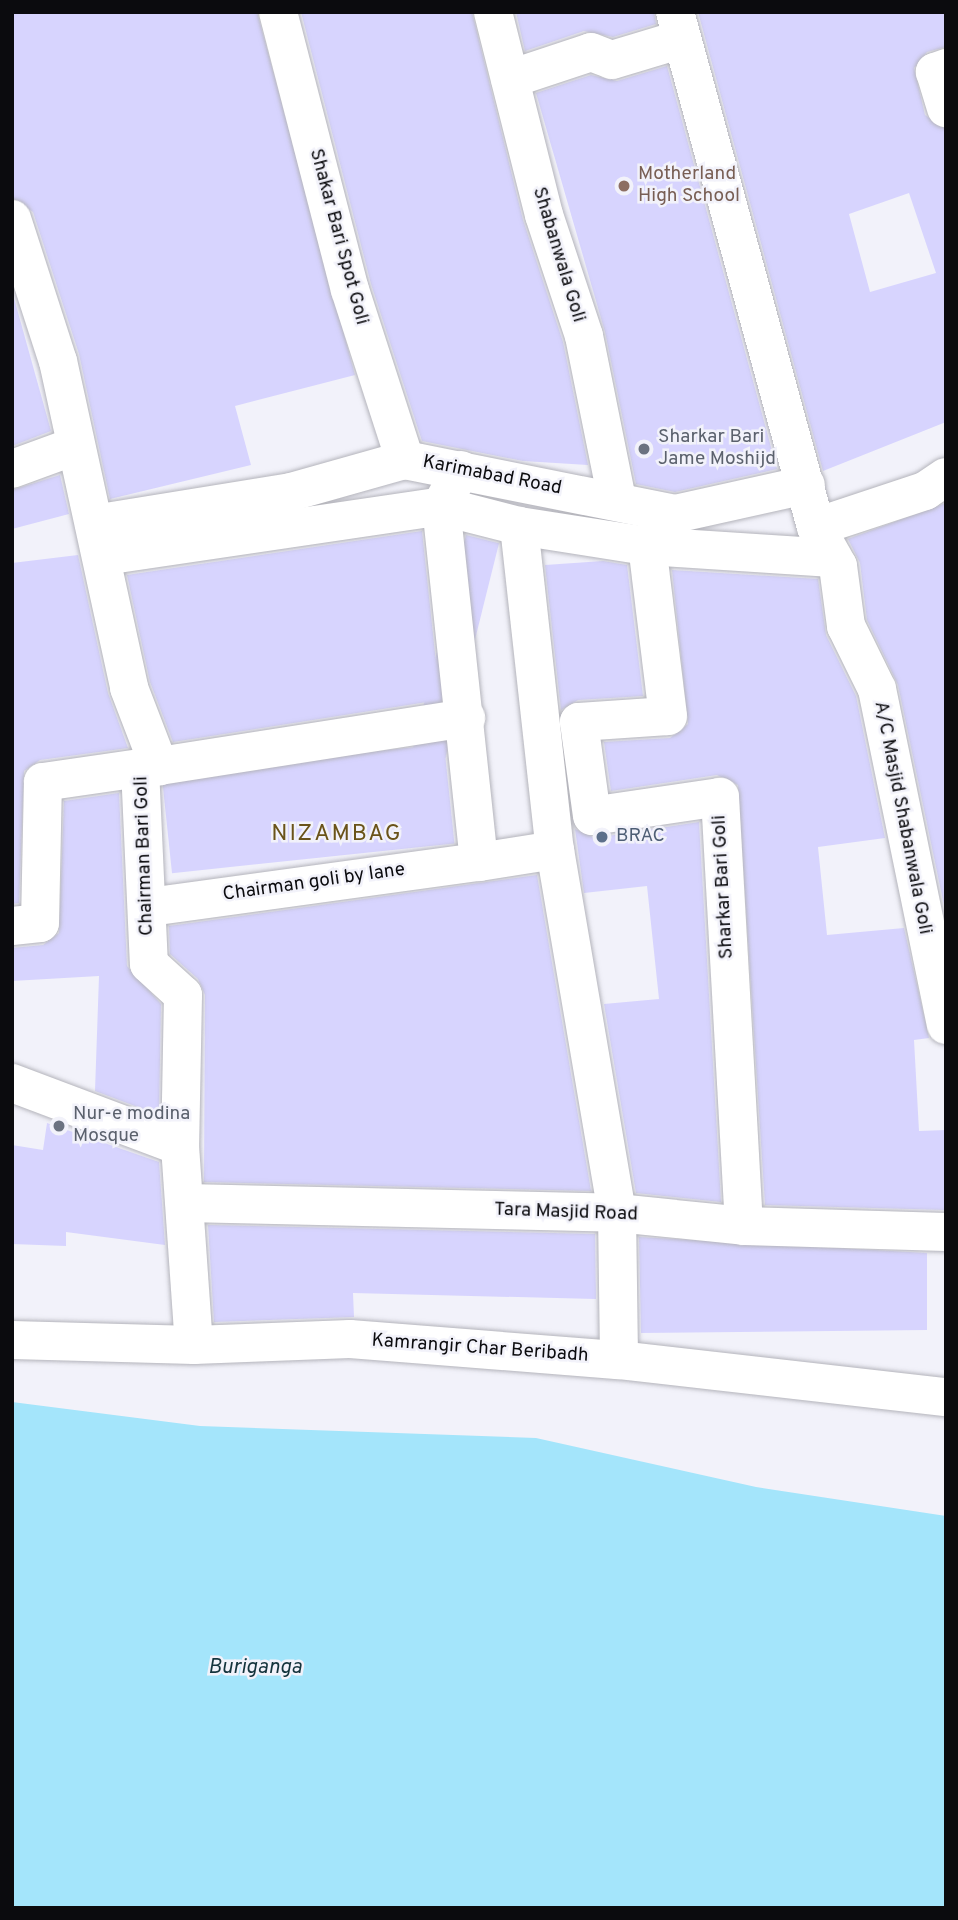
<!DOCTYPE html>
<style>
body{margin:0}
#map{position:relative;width:958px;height:1920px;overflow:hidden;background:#f2f2fa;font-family:Overpass,sans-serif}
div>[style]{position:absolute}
.water>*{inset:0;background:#a4e5fb}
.building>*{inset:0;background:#d7d4fe;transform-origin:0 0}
.roads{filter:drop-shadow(0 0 2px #b4b4bb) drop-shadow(0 0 2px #b4b4bb)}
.minor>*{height:38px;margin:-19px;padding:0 19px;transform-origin:19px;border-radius:19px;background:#fff}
.dots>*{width:19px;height:19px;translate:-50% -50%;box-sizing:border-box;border:4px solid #f2f2fa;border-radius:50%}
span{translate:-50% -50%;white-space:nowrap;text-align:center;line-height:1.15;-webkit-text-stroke:5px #f2f2fa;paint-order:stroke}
.education-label{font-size:19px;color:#785e54}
.left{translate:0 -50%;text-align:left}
.street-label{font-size:19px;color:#0b0b0e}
.worship-label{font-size:19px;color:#5b616d}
.service-label{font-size:19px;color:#4e5e75}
.water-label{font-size:21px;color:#14343d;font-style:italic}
.quarter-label{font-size:23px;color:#6a5319;letter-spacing:2px}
.frame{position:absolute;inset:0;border:14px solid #0b0b0e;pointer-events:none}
</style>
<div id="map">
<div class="water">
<div style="clip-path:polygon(12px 1402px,200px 1426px,536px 1438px,756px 1487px,946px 1516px,946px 1908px,12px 1908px)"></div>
</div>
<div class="building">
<div style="clip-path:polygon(12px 12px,257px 12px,355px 375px,235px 406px,251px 465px,110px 499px,79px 354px,33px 212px,12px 198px)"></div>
<div style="clip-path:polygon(301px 12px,472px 12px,523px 220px,563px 342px,588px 465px,523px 461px,422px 441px,371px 284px)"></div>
<div style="clip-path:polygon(516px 12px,654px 12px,656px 24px,613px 37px,584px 31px,525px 51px)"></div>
<div style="clip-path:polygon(evenodd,698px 12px,946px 12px,946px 47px,927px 52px,914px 68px,925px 115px,946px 129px,946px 422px,823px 471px,698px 12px,909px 193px,936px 273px,870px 292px,849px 214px,909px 193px)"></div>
<div style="clip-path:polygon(667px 66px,777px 469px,675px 492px,636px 484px,605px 332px,536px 93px,591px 75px,617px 81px)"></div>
<div style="clip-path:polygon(12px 291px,51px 431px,12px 446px)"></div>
<div style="clip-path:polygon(60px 475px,69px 514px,12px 529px,12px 490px)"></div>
<div style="clip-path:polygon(946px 503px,946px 915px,898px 685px,867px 620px,860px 563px,848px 539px)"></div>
<div style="clip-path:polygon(422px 531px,440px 700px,173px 742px,150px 682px,127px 575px)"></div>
<div style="left:466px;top:535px;width:34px;height:304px;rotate:14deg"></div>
<div style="clip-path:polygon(78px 555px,108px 693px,128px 748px,40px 760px,24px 771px,19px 903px,12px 904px,12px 563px)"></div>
<div style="clip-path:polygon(603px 561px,627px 565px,643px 696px,578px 700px,561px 710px,545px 565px)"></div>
<div style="clip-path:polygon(672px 570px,818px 579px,826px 635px,856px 696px,885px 838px,818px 847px,827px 935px,904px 928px,929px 1038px,914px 1040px,919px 1131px,946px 1130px,946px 1210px,765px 1205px,738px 785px,717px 775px,611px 791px,604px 742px,670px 738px,688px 724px)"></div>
<div style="left:444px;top:744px;width:100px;height:284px;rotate:84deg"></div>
<div style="clip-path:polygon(119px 793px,127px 966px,161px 1004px,159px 1115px,95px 1091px,99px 976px,12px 981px,12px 948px,43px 945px,59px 933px,64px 801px)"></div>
<div style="clip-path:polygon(699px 822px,721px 1202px,636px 1193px,604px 1004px,659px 999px,647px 886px,584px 893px,575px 829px,595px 838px)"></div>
<div style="clip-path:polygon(537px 875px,591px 1191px,204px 1182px,205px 995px,198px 979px,170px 954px,169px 926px)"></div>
<div style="clip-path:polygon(47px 1123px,159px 1162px,165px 1245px,66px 1232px,66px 1246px,12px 1244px,12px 1145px,43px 1150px)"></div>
<div style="clip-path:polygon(208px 1225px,595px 1234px,596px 1299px,353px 1293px,354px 1317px,214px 1322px)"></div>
<div style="clip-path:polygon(639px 1237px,927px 1253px,927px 1330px,641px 1333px)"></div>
</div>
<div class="roads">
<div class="minor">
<div style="left:278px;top:12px;width:287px;rotate:75.5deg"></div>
<div style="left:350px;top:290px;width:179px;rotate:72.1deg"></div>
<div style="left:493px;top:12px;width:209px;rotate:75.9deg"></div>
<div style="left:544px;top:215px;width:127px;rotate:71.7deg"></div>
<div style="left:584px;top:336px;width:167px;rotate:78.6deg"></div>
<div style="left:675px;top:12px;width:534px;rotate:74.69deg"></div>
<div style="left:816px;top:527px;width:45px;rotate:60.6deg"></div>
<div style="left:838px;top:566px;width:61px;rotate:82.4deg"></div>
<div style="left:846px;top:626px;width:70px;rotate:63.8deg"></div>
<div style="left:877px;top:689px;width:343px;rotate:78.4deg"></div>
<div style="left:946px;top:68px;width:12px;rotate:160deg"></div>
<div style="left:935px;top:72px;width:38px;rotate:73deg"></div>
<div style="left:510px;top:79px;width:85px;rotate:-18.4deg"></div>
<div style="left:591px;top:52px;width:22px;rotate:21deg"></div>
<div style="left:612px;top:60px;width:73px;rotate:-16.7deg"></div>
<div style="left:12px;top:219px;width:149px;rotate:72.1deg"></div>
<div style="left:58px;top:361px;width:335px;rotate:77.7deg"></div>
<div style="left:129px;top:688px;width:84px;rotate:69deg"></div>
<div style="left:159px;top:766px;width:19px;rotate:174deg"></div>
<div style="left:140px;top:768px;width:196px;rotate:87.4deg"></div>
<div style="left:149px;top:964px;width:46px;rotate:42.4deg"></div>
<div style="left:183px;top:995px;width:151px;rotate:91.1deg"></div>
<div style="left:180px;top:1146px;width:199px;rotate:86deg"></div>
<div style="left:12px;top:469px;width:67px;rotate:-20.1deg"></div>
<div style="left:461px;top:470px;width:41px;rotate:119.1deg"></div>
<div style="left:441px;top:506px;width:358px;rotate:83.9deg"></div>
<div style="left:479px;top:862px;width:77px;rotate:-9deg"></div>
<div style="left:555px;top:850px;width:368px;rotate:80.3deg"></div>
<div style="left:617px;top:1213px;width:147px;rotate:89.2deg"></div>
<div style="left:94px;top:524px;width:200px;rotate:-9.2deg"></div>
<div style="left:291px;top:492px;width:118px;rotate:-15.7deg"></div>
<div style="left:405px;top:460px;width:275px;rotate:11.3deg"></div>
<div style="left:675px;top:514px;width:134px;rotate:-12.5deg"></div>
<div style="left:519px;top:526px;width:326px;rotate:83.7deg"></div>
<div style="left:816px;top:527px;width:115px;rotate:-18.3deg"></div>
<div style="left:925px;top:491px;width:25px;rotate:-34deg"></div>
<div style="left:104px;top:556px;width:341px;rotate:-8.4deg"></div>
<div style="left:441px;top:506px;width:81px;rotate:14.4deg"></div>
<div style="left:519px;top:526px;width:130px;rotate:8.9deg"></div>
<div style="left:159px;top:766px;width:311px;rotate:-8.9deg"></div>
<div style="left:149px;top:907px;width:333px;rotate:-7.8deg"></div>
<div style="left:12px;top:926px;width:28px;rotate:-6deg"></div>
<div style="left:40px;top:923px;width:141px;rotate:-88.8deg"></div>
<div style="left:43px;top:782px;width:98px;rotate:-8.2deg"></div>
<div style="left:12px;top:1083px;width:179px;rotate:20.6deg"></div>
<div style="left:186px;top:1203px;width:431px;rotate:1.3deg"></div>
<div style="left:617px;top:1213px;width:128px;rotate:5.8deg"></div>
<div style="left:744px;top:1226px;width:202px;rotate:1.7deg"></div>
<div style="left:744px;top:1226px;width:430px;rotate:-93.2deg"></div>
<div style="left:720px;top:797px;width:129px;rotate:171.6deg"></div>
<div style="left:592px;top:816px;width:95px;rotate:-97.9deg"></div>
<div style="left:579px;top:722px;width:89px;rotate:-3.9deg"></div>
<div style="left:668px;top:716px;width:171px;rotate:-97deg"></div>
<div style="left:647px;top:546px;width:186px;rotate:3.7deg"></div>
<div style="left:12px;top:1340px;width:182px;rotate:1.6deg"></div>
<div style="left:194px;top:1345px;width:156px;rotate:-2.2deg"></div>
<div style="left:350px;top:1339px;width:270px;rotate:4.5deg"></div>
<div style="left:619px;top:1360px;width:329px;rotate:6.5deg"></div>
</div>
</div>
<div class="dots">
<div style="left:624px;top:186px;background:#8d6e63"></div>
<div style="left:644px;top:449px;background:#6b7280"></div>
<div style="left:602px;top:837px;background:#5c6f8a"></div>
<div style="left:59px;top:1126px;background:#6b7280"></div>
</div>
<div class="education-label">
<span class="left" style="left:638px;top:186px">Motherland<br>High School</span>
</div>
<div class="street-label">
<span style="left:338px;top:237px;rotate:75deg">Shakar Bari Spot Goli</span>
<span style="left:558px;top:255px;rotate:73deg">Shabanwala Goli</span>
<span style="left:492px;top:476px;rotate:11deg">Karimabad Road</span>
<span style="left:902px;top:818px;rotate:79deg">A/C Masjid Shabanwala Goli</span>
<span style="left:145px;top:856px;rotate:-92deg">Chairman Bari Goli</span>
<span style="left:314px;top:883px;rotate:-8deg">Chairman goli by lane</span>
<span style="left:724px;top:887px;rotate:-93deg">Sharkar Bari Goli</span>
<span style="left:566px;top:1213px;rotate:2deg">Tara Masjid Road</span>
<span style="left:480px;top:1349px;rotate:4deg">Kamrangir Char Beribadh</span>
</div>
<div class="worship-label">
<span class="left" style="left:658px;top:449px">Sharkar Bari<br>Jame Moshijd</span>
<span class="left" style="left:73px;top:1126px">Nur-e modina<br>Mosque</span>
</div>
<div class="service-label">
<span class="left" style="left:616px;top:837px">BRAC</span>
</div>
<div class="water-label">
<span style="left:255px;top:1668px">Buriganga</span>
</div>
<div class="quarter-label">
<span style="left:337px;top:835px">NIZAMBAG</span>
</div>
<div class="frame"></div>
</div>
